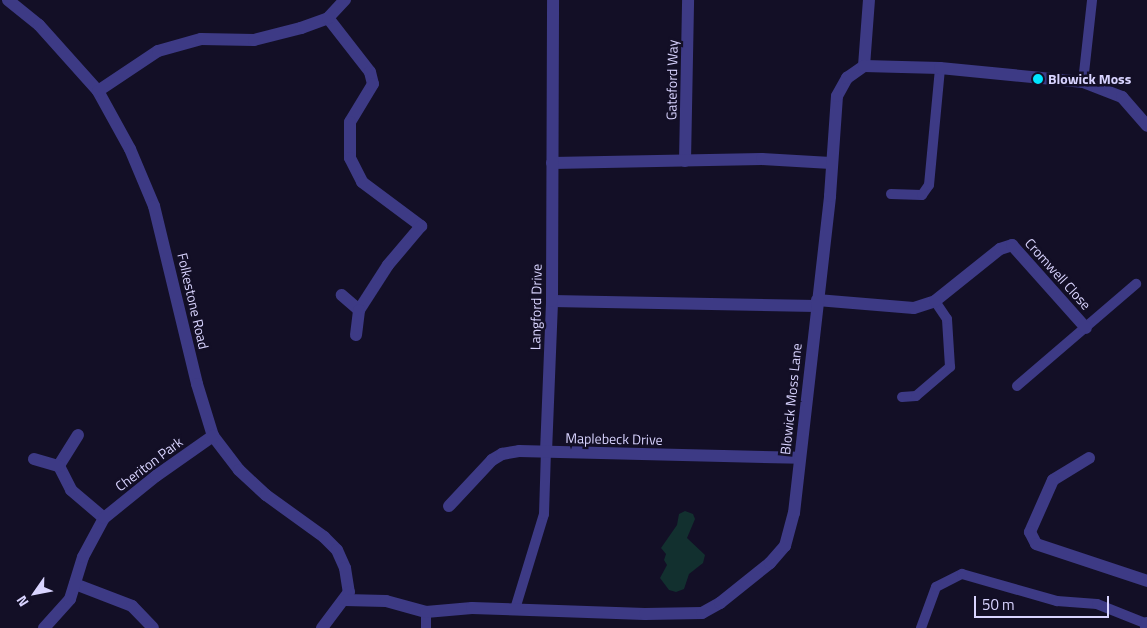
<!DOCTYPE html>
<style>
body{margin:0}
#map{position:relative;width:1147px;height:628px;overflow:hidden;background:#130f26;font-family:"Titillium Web",sans-serif}
div>[style]{position:absolute}
.green>*{inset:0;background:#12302f}
.service>*{height:10px;margin:-5px;padding:0 5px;transform-origin:5px;border-radius:5px;background:#3d3a85}
.minor>*{height:12px;margin:-6px;padding:0 6px;transform-origin:6px;border-radius:6px;background:#3d3a85}
.tertiary>*{height:12px;margin:-6px;padding:0 6px;transform-origin:6px;border-radius:6px;background:#3d3a85}
.dots>*{width:14px;height:14px;translate:-50% -50%;box-sizing:border-box;border:2px solid #130f26;border-radius:50%}
span{translate:-50% -50%;white-space:nowrap;text-align:center;line-height:1.15;-webkit-text-stroke:5px #130f26;paint-order:stroke}
.poi-label{font-size:14px;color:#d9d4ff;font-weight:700}
.left{translate:0 -50%;text-align:left}
.street-label{font-size:14px;color:#d9d4ff}
.north{position:absolute;left:10px;top:568px;width:50px;height:50px;-webkit-text-stroke:4px #130f26;paint-order:stroke;rotate:237deg;font-size:14px;font-weight:700;line-height:20px;text-align:center;color:#d9d4ff}
.north::after{content:'';display:block;margin:auto;width:18px;height:22px;background:#d9d4ff;clip-path:polygon(50% 0,100% 100%,50% 72%,0 100%)}
.scale{position:absolute;left:974px;top:596px;width:135px;height:22px;box-sizing:border-box;border:2px solid #d9d4ff;border-top:0;padding-left:6px;font-size:15px;line-height:18px;white-space:nowrap;color:#d9d4ff;-webkit-text-stroke:4px #130f26;paint-order:stroke}
</style>
<div id="map">
<div class="green">
<div style="clip-path:polygon(685px 511px,693px 514px,695px 519px,687px 538px,705px 555px,703px 563px,689px 574px,684px 589px,676px 592px,669px 590px,660px 578px,667px 565px,664px 560px,666px 554px,661px 548px,677px 525px,679px 514px)"></div>
</div>
<div class="service">
<div style="left:1083px;top:82px;width:82px;rotate:-83.7deg"></div>
<div style="left:891px;top:194px;width:31px;rotate:2deg"></div>
<div style="left:922px;top:195px;width:12px;rotate:-55deg"></div>
<div style="left:929px;top:185px;width:118px;rotate:-84.6deg"></div>
<div style="left:1017px;top:386px;width:157px;rotate:-40.6deg"></div>
<div style="left:902px;top:397px;width:14px;rotate:-4deg"></div>
<div style="left:916px;top:396px;width:45px;rotate:-40.5deg"></div>
<div style="left:950px;top:367px;width:48px;rotate:-93.6deg"></div>
<div style="left:947px;top:319px;width:22px;rotate:-124deg"></div>
<div style="left:515px;top:609px;width:99px;rotate:-73deg"></div>
<div style="left:544px;top:514px;width:62px;rotate:-88.2deg"></div>
<div style="left:426px;top:628px;width:16px;rotate:-90deg"></div>
<div style="left:921px;top:628px;width:44px;rotate:-69.9deg"></div>
<div style="left:936px;top:587px;width:29px;rotate:-27deg"></div>
<div style="left:962px;top:574px;width:99px;rotate:15.9deg"></div>
<div style="left:1057px;top:601px;width:40px;rotate:4.3deg"></div>
<div style="left:1097px;top:604px;width:54px;rotate:21.8deg"></div>
</div>
<div class="minor">
<div style="left:8px;top:0;width:40px;rotate:39deg"></div>
<div style="left:39px;top:25px;width:89px;rotate:48.2deg"></div>
<div style="left:98px;top:91px;width:66px;rotate:61.1deg"></div>
<div style="left:130px;top:149px;width:62px;rotate:67.2deg"></div>
<div style="left:154px;top:206px;width:183px;rotate:76.4deg"></div>
<div style="left:197px;top:384px;width:54px;rotate:72.9deg"></div>
<div style="left:213px;top:436px;width:43px;rotate:52.6deg"></div>
<div style="left:239px;top:470px;width:37px;rotate:43deg"></div>
<div style="left:266px;top:495px;width:72px;rotate:35.9deg"></div>
<div style="left:324px;top:537px;width:18px;rotate:45deg"></div>
<div style="left:337px;top:550px;width:20px;rotate:66deg"></div>
<div style="left:345px;top:568px;width:24px;rotate:81deg"></div>
<div style="left:349px;top:592px;width:45px;rotate:126.9deg"></div>
<div style="left:328px;top:18px;width:68px;rotate:52.1deg"></div>
<div style="left:370px;top:72px;width:12px;rotate:76deg"></div>
<div style="left:373px;top:84px;width:44px;rotate:121.2deg"></div>
<div style="left:350px;top:122px;width:36px;rotate:90deg"></div>
<div style="left:350px;top:158px;width:27px;rotate:63deg"></div>
<div style="left:362px;top:182px;width:74px;rotate:36.7deg"></div>
<div style="left:421px;top:226px;width:51px;rotate:130.2deg"></div>
<div style="left:388px;top:265px;width:54px;rotate:122.8deg"></div>
<div style="left:359px;top:310px;width:23px;rotate:-139deg"></div>
<div style="left:864px;top:66px;width:66px;rotate:-85.7deg"></div>
<div style="left:98px;top:91px;width:72px;rotate:-33.7deg"></div>
<div style="left:158px;top:51px;width:45px;rotate:-15.6deg"></div>
<div style="left:201px;top:39px;width:53px;rotate:1.1deg"></div>
<div style="left:254px;top:40px;width:49px;rotate:-14.3deg"></div>
<div style="left:301px;top:28px;width:29px;rotate:-20deg"></div>
<div style="left:328px;top:18px;width:25px;rotate:-47deg"></div>
<div style="left:685px;top:161px;width:161px;rotate:-88.9deg"></div>
<div style="left:552px;top:163px;width:210px;rotate:-1.1deg"></div>
<div style="left:762px;top:159px;width:69px;rotate:3.3deg"></div>
<div style="left:817px;top:300px;width:97px;rotate:4.7deg"></div>
<div style="left:914px;top:308px;width:22px;rotate:-18deg"></div>
<div style="left:935px;top:301px;width:83px;rotate:-38.7deg"></div>
<div style="left:1000px;top:249px;width:13px;rotate:-18deg"></div>
<div style="left:1012px;top:245px;width:111px;rotate:48.3deg"></div>
<div style="left:552px;top:301px;width:264px;rotate:1.1deg"></div>
<div style="left:356px;top:335px;width:25px;rotate:-83deg"></div>
<div style="left:78px;top:435px;width:36px;rotate:122deg"></div>
<div style="left:59px;top:466px;width:27px;rotate:63deg"></div>
<div style="left:71px;top:490px;width:43px;rotate:40.3deg"></div>
<div style="left:546px;top:452px;width:151px;rotate:-87.7deg"></div>
<div style="left:552px;top:301px;width:301px;rotate:-89.8deg"></div>
<div style="left:1089px;top:458px;width:42px;rotate:148.6deg"></div>
<div style="left:1053px;top:480px;width:57px;rotate:113.9deg"></div>
<div style="left:1030px;top:532px;width:13px;rotate:63deg"></div>
<div style="left:1036px;top:544px;width:117px;rotate:18.4deg"></div>
<div style="left:34px;top:459px;width:26px;rotate:16deg"></div>
<div style="left:449px;top:506px;width:63px;rotate:-46.9deg"></div>
<div style="left:492px;top:460px;width:12px;rotate:-31deg"></div>
<div style="left:502px;top:454px;width:17px;rotate:-10deg"></div>
<div style="left:519px;top:451px;width:281px;rotate:1.4deg"></div>
<div style="left:75px;top:584px;width:61px;rotate:21.1deg"></div>
<div style="left:132px;top:606px;width:30px;rotate:46deg"></div>
<div style="left:345px;top:600px;width:41px;rotate:1.4deg"></div>
<div style="left:386px;top:601px;width:41px;rotate:15.4deg"></div>
<div style="left:426px;top:612px;width:46px;rotate:-5deg"></div>
<div style="left:472px;top:608px;width:173px;rotate:2deg"></div>
<div style="left:645px;top:614px;width:57px;rotate:-1deg"></div>
<div style="left:702px;top:613px;width:21px;rotate:-29deg"></div>
<div style="left:720px;top:603px;width:64px;rotate:-38.7deg"></div>
<div style="left:770px;top:563px;width:23px;rotate:-49deg"></div>
<div style="left:785px;top:546px;width:34px;rotate:-75deg"></div>
<div style="left:794px;top:513px;width:319px;rotate:-83.5deg"></div>
<div style="left:830px;top:196px;width:100px;rotate:-86deg"></div>
<div style="left:837px;top:96px;width:21px;rotate:-61deg"></div>
<div style="left:847px;top:78px;width:21px;rotate:-35deg"></div>
<div style="left:864px;top:66px;width:76px;rotate:1.5deg"></div>
<div style="left:940px;top:68px;width:144px;rotate:5.6deg"></div>
<div style="left:1083px;top:82px;width:42px;rotate:21deg"></div>
<div style="left:1122px;top:97px;width:38px;rotate:49deg"></div>
<div style="left:44px;top:628px;width:39px;rotate:-48deg"></div>
<div style="left:70px;top:599px;width:44px;rotate:-72.8deg"></div>
<div style="left:83px;top:557px;width:44px;rotate:-61.7deg"></div>
<div style="left:104px;top:518px;width:67px;rotate:-38.9deg"></div>
<div style="left:156px;top:476px;width:70px;rotate:-35.1deg"></div>
</div>
<div class="tertiary">
<div style="left:1146px;top:628px;width:5px;rotate:-79deg"></div>
</div>
<div class="dots">
<div style="left:1038px;top:79px;background:#00e5ff"></div>
</div>
<div class="poi-label">
<span class="left" style="left:1048px;top:79px">Blowick Moss</span>
</div>
<div class="street-label">
<span style="left:672px;top:80px;rotate:-89deg">Gateford Way</span>
<span style="left:1058px;top:274px;rotate:48deg">Cromwell Close</span>
<span style="left:193px;top:301px;rotate:77deg">Folkestone Road</span>
<span style="left:536px;top:307px;rotate:-89deg">Langford Drive</span>
<span style="left:791px;top:399px;rotate:-84deg">Blowick Moss Lane</span>
<span style="left:614px;top:439px;rotate:1deg">Maplebeck Drive</span>
<span style="left:149px;top:464px;rotate:-37deg">Cheriton Park</span>
</div>
<div class="north">N</div>
<div class="scale">50 m</div>
</div>
